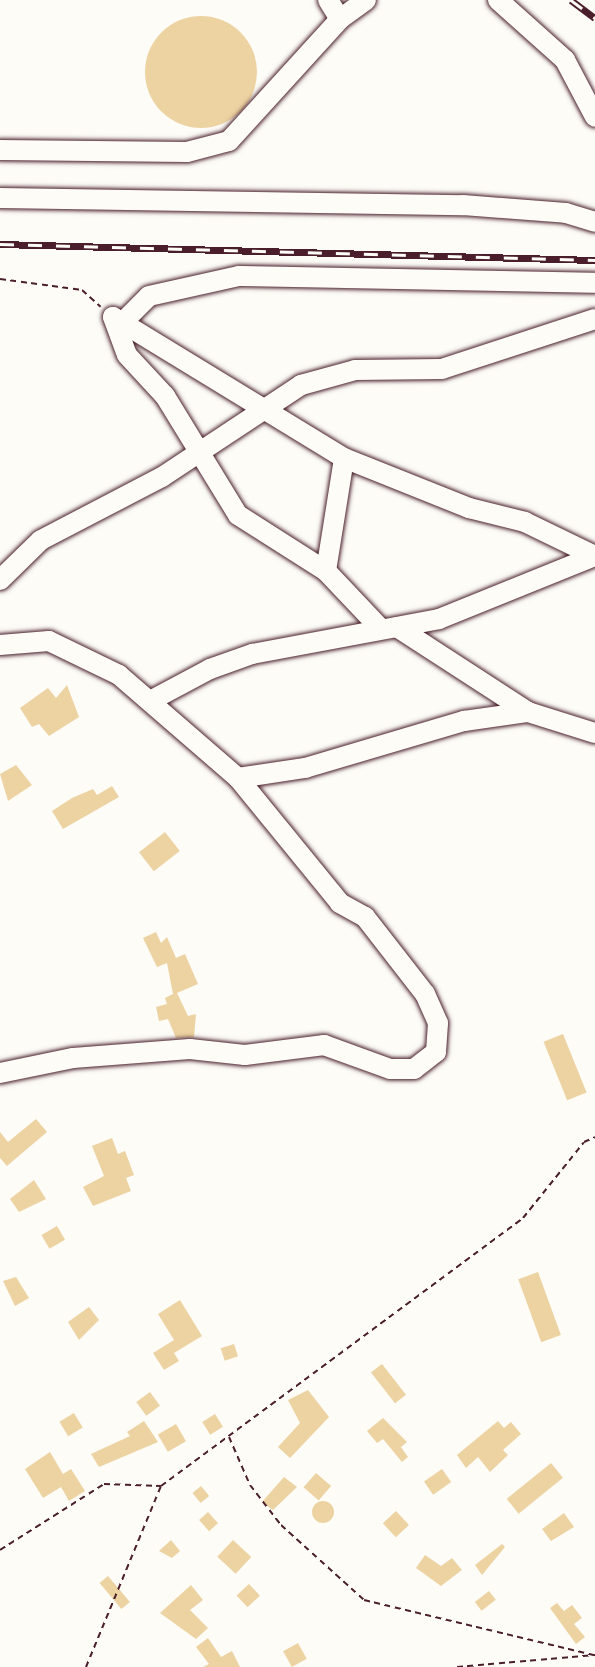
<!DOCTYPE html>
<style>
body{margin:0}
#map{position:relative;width:595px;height:1667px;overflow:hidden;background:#fdfcf7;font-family:Sriracha,sans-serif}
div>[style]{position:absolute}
.building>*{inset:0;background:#edd3a2;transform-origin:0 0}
.round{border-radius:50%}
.path>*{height:2px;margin-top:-1px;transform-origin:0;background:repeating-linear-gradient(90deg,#4a1f2b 0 6px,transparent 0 10.5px)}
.roads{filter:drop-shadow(0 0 2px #4a1f2b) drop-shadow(0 0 2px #4a1f2b)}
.minor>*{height:20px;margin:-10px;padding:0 10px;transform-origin:10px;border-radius:10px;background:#fdfcf7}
.rail>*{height:7px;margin-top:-3.5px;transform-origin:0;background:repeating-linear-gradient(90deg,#fdfcf7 0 14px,#4a1f2b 0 28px);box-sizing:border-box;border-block:2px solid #4a1f2b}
span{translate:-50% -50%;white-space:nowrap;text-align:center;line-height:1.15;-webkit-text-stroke:6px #fdfcf7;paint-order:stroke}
</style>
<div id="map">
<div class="building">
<div class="round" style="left:145px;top:16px;width:112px;height:112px"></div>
<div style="clip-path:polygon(67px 685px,79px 717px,49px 736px,39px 724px,32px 727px,20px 708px,48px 688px,56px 698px)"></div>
<div style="clip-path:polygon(16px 765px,32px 785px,8px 801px,0 774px)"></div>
<div style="clip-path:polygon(112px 786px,119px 797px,63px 829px,52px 811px,72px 798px,93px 789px,97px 795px)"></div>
<div style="left:165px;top:832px;width:24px;height:33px;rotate:52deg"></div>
<div style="clip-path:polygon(156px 932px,161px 943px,167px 937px,176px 958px,185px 954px,198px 984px,177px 993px,188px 1016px,196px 1014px,194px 1037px,176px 1038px,168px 1019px,159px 1021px,156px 1007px,167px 1004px,165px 998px,173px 994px,167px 963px,157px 967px,143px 938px)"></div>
<div style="left:563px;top:1034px;width:63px;height:21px;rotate:68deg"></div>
<div style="clip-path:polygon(36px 1119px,47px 1132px,7px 1166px,0 1158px,0 1132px,8px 1142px)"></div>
<div style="clip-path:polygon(112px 1138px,118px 1154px,125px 1151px,134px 1175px,126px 1178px,131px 1191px,93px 1206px,83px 1187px,104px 1176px,92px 1146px)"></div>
<div style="clip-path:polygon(34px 1180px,46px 1199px,19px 1212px,10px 1199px)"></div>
<div style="left:57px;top:1226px;width:16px;height:18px;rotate:60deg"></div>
<div style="left:538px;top:1272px;width:67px;height:21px;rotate:70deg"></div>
<div style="clip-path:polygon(16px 1277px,29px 1298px,15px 1306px,3px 1281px)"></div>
<div style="clip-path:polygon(180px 1300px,202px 1336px,174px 1353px,179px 1361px,164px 1370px,153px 1353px,174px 1340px,158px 1314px)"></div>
<div style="clip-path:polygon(89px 1307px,99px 1320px,79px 1340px,68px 1322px)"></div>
<div style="left:234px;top:1344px;width:13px;height:14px;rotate:72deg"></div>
<div style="left:382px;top:1364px;width:39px;height:14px;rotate:52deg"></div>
<div style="clip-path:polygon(308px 1390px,329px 1417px,290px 1458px,278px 1447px,300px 1423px,288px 1400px)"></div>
<div style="left:150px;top:1392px;width:17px;height:17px;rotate:54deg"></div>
<div style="left:74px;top:1413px;width:17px;height:17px;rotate:59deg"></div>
<div style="left:215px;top:1414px;width:15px;height:15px;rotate:58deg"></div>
<div style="clip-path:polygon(383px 1418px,407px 1442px,401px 1447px,408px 1457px,402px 1462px,383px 1439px,377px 1443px,367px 1431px)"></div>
<div style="clip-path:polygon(144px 1421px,158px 1442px,99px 1467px,91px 1454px,130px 1436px,127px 1432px)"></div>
<div style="clip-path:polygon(498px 1421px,504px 1428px,511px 1422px,521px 1434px,503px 1450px,508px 1455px,490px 1472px,478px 1457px,466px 1468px,457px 1455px)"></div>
<div style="left:176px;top:1424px;width:20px;height:21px;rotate:60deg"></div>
<div style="clip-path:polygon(50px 1452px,63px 1474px,71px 1469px,85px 1491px,69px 1501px,61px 1487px,43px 1498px,25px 1469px)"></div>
<div style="left:551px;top:1463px;width:19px;height:57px;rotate:51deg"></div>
<div style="left:442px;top:1469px;width:16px;height:22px;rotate:55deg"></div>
<div style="left:316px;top:1473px;width:20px;height:19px;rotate:41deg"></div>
<div style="clip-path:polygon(284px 1477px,297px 1487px,273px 1510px,262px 1502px)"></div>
<div style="left:201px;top:1486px;width:13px;height:11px;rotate:51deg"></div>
<div class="round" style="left:312px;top:1501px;width:22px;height:22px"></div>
<div style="left:396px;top:1511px;width:19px;height:18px;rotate:47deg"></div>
<div style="left:208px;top:1512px;width:15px;height:12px;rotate:48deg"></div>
<div style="clip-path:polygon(564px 1513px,574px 1527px,551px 1541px,542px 1529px)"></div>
<div style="clip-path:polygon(171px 1540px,180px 1551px,172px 1558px,159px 1551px)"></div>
<div style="left:233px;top:1540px;width:25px;height:23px;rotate:43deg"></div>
<div style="clip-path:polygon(502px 1544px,505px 1547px,482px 1575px,475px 1565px)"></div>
<div style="clip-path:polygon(425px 1555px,441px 1566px,452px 1558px,462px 1570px,441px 1586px,416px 1568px)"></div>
<div style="left:108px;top:1576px;width:34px;height:11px;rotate:50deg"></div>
<div style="left:249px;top:1584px;width:16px;height:17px;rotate:47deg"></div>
<div style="clip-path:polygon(191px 1585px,203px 1600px,190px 1610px,208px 1628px,196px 1639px,160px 1613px)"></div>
<div style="left:489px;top:1591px;width:11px;height:18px;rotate:52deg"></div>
<div style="clip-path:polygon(557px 1603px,564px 1611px,572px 1605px,582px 1618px,574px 1624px,585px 1637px,576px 1644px,550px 1608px)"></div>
<div style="clip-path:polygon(208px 1638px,221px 1657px,232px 1651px,240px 1667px,203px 1667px,209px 1664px,196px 1647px)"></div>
<div style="left:298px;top:1643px;width:18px;height:17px;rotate:61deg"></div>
</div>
<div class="path">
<div style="left:0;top:279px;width:83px;rotate:7.6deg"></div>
<div style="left:82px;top:290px;width:25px;rotate:42deg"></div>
<div style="left:229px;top:1437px;width:52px;rotate:66.4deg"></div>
<div style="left:250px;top:1485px;width:51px;rotate:52.2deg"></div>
<div style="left:281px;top:1525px;width:112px;rotate:42.1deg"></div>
<div style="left:364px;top:1600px;width:236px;rotate:13.5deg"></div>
<div style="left:0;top:1550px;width:123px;rotate:-32.4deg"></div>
<div style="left:104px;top:1484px;width:57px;rotate:2deg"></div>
<div style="left:161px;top:1486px;width:450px;rotate:-36.5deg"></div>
<div style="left:523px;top:1218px;width:97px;rotate:-51.2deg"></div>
<div style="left:584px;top:1142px;width:12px;rotate:-24deg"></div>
<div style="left:86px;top:1667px;width:196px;rotate:-67.5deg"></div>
<div style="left:457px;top:1667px;width:139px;rotate:-5deg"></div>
</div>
<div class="roads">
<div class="minor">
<div style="left:328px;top:0;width:22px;rotate:58deg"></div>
<div style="left:498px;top:0;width:90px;rotate:41.8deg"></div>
<div style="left:565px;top:60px;width:64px;rotate:62.2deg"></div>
<div style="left:0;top:150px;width:187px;rotate:0.6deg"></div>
<div style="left:187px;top:152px;width:43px;rotate:-14.7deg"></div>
<div style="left:229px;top:141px;width:165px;rotate:-47.7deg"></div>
<div style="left:340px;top:19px;width:32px;rotate:-36deg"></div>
<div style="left:0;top:198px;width:463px;rotate:0.9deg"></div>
<div style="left:463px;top:205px;width:103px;rotate:4.4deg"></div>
<div style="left:566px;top:213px;width:30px;rotate:17deg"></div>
<div style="left:113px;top:317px;width:271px;rotate:31.4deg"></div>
<div style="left:344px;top:458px;width:135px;rotate:21.8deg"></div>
<div style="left:469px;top:508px;width:58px;rotate:14deg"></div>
<div style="left:525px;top:522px;width:78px;rotate:25.9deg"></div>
<div style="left:113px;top:317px;width:40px;rotate:69.8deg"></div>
<div style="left:127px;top:355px;width:56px;rotate:47.2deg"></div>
<div style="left:165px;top:396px;width:140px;rotate:58.5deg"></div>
<div style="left:238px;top:515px;width:104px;rotate:32.5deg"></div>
<div style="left:326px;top:571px;width:80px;rotate:46.5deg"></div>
<div style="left:122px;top:323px;width:38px;rotate:-45deg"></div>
<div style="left:149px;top:296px;width:92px;rotate:-12.5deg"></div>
<div style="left:239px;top:276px;width:356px;rotate:1.1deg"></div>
<div style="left:326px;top:571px;width:114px;rotate:-80.9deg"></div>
<div style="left:0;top:580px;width:57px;rotate:-44.3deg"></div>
<div style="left:41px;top:540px;width:136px;rotate:-27.5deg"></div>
<div style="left:162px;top:477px;width:167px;rotate:-33.5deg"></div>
<div style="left:301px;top:385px;width:56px;rotate:-15.5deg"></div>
<div style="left:355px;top:370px;width:87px;rotate:-0.7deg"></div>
<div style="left:442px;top:369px;width:161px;rotate:-18.1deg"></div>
<div style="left:397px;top:627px;width:156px;rotate:33deg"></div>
<div style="left:528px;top:712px;width:70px;rotate:17.4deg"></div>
<div style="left:0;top:645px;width:49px;rotate:-4.7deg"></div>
<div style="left:49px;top:641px;width:78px;rotate:25.9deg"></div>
<div style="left:119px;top:675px;width:157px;rotate:40.9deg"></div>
<div style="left:238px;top:778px;width:68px;rotate:-8.5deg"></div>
<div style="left:305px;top:768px;width:166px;rotate:-16.5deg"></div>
<div style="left:464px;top:721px;width:65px;rotate:-8deg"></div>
<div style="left:150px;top:701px;width:68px;rotate:-28.1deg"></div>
<div style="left:210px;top:669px;width:45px;rotate:-19.7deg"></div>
<div style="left:252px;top:654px;width:190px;rotate:-10.6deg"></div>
<div style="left:439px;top:619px;width:168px;rotate:-22deg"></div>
<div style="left:0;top:1073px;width:75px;rotate:-11.6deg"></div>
<div style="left:73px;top:1058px;width:117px;rotate:-4.4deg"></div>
<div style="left:190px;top:1049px;width:55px;rotate:6.2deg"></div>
<div style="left:245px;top:1055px;width:80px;rotate:-7.2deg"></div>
<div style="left:324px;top:1045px;width:70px;rotate:20deg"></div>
<div style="left:390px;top:1069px;width:24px"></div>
<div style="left:414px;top:1069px;width:28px;rotate:-38deg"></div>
<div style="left:436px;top:1052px;width:29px;rotate:-86deg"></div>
<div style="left:438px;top:1023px;width:32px;rotate:-114deg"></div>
<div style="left:425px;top:994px;width:98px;rotate:-127.9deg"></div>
<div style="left:365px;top:917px;width:29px;rotate:-151deg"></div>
<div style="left:340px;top:903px;width:161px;rotate:-129.2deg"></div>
</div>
</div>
<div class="rail">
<div style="left:571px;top:0;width:30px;rotate:37deg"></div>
<div style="left:0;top:244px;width:595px;rotate:1.54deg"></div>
</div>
</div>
